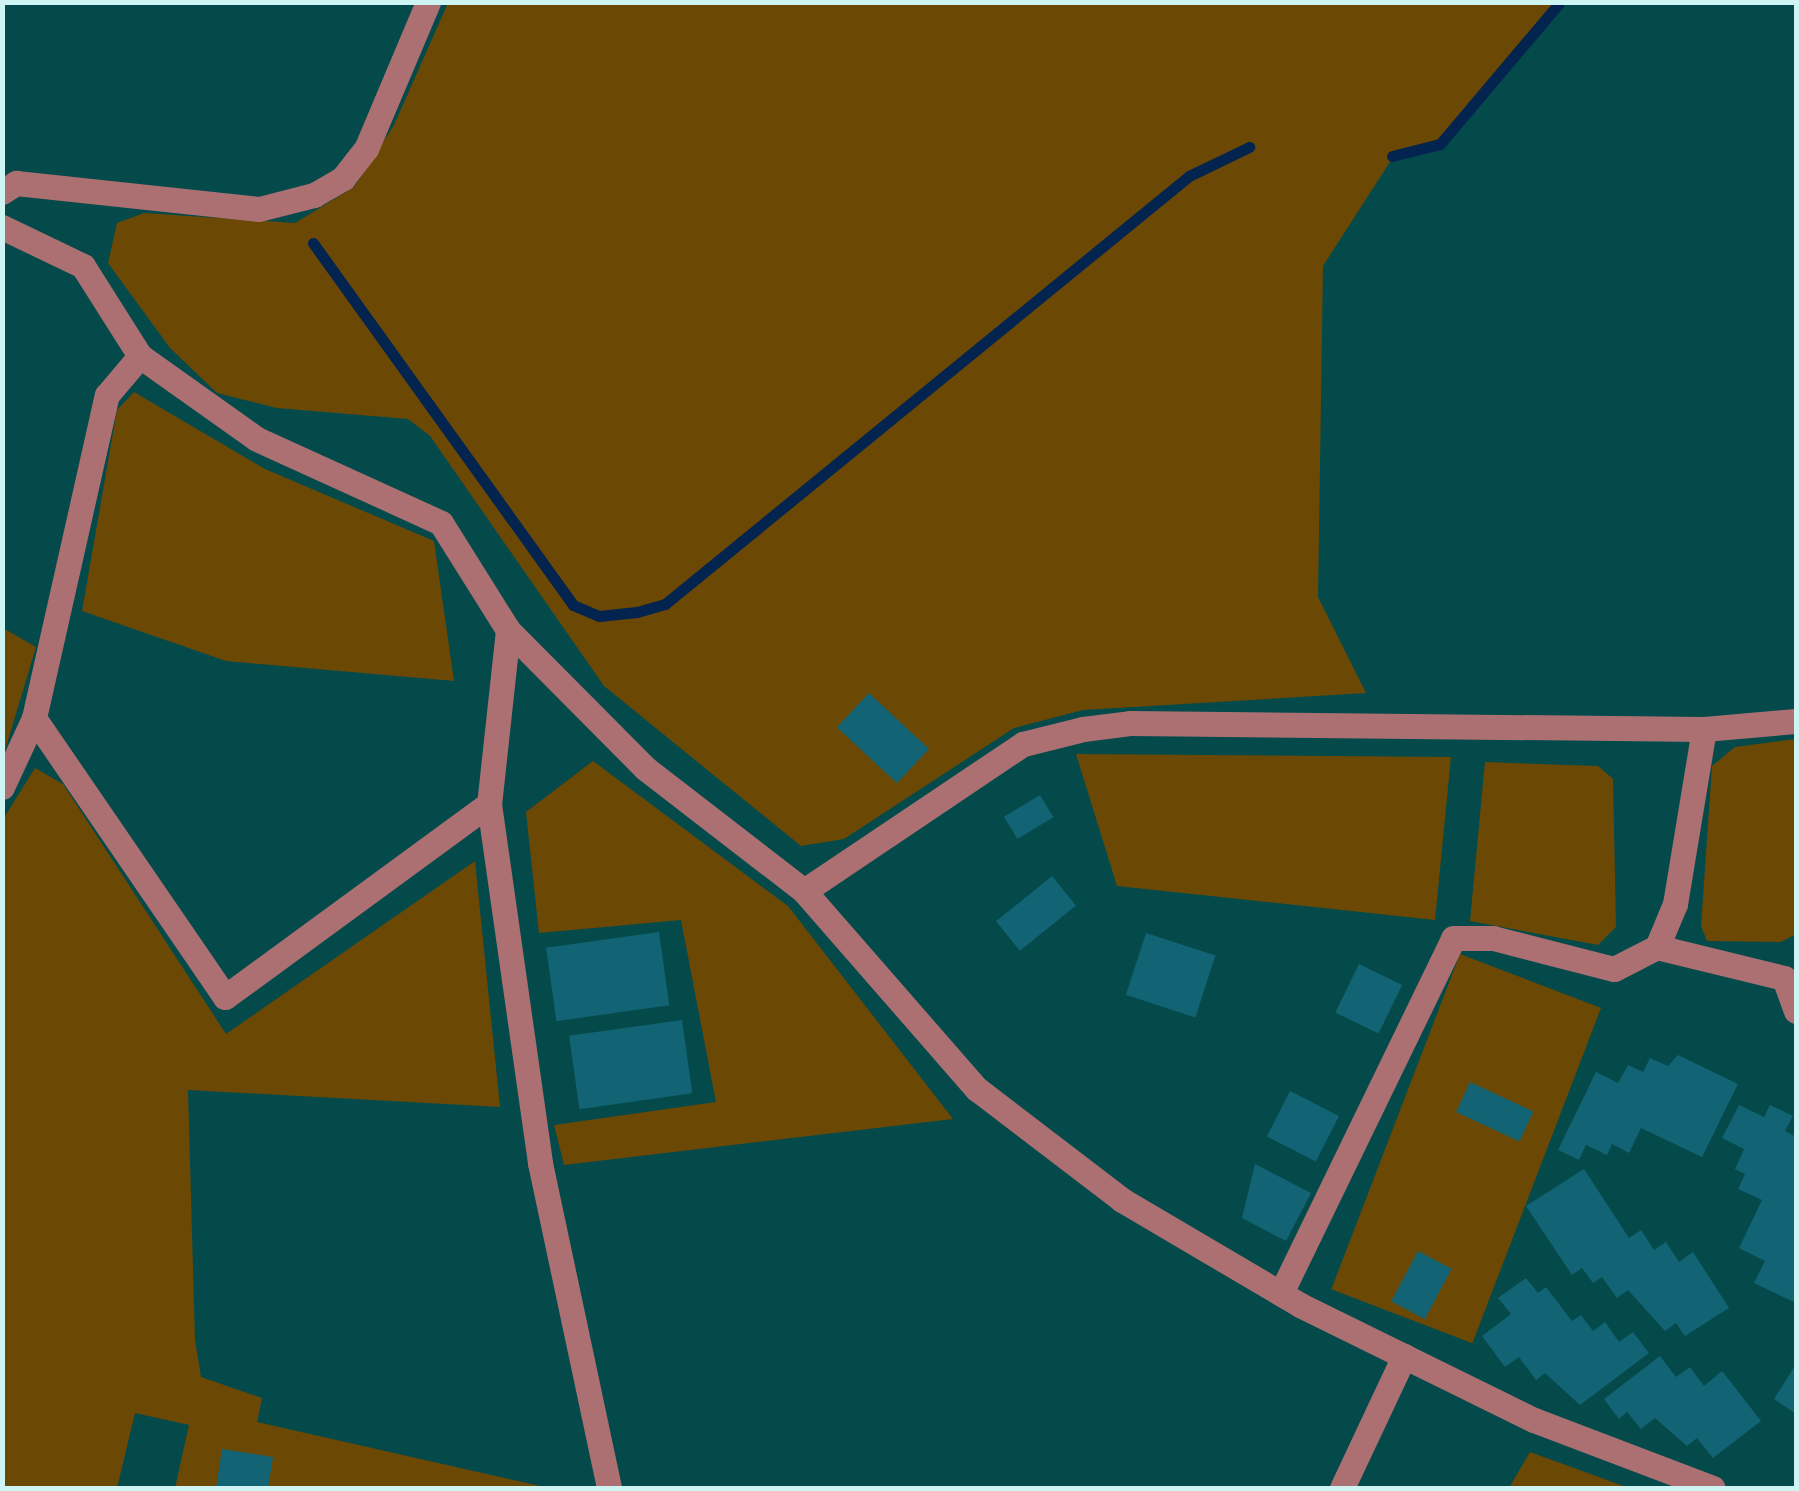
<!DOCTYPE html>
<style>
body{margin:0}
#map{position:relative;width:1799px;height:1491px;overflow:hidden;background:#054a4b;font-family:"IBM Plex Sans",sans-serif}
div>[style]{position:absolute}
.green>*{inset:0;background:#6b4804;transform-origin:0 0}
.stream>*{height:11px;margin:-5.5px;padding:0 5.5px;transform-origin:5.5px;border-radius:5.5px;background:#03244f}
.building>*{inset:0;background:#126374;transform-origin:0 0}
.minor>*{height:25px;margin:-12.5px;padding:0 12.5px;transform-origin:12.5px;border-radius:12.5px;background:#ac7073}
span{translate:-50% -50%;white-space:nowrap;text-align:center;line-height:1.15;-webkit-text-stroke:8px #054a4b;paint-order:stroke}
.frame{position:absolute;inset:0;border:5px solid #cff4f4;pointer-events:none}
</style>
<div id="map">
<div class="green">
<div style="clip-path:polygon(448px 3px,1562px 3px,1442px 144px,1395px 154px,1323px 266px,1318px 597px,1366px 693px,1083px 710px,1014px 728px,844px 839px,801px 846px,604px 686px,430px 436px,408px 419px,277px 408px,217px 393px,170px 348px,108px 263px,117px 223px,144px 213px,295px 223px,354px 187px,394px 125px)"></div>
<div style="clip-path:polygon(134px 392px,265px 469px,434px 541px,454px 681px,226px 661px,82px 611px,117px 410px)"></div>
<div style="clip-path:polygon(3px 628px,36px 647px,3px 757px)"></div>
<div style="clip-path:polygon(1796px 739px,1796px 934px,1781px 942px,1707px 941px,1701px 926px,1712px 766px,1735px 747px)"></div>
<div style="clip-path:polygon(1076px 754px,1451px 757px,1435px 920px,1117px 886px)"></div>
<div style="clip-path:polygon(593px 761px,788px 906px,953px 1119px,564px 1165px,554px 1125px,716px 1102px,681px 920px,539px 933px,526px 812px)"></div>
<div style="clip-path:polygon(1485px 762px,1598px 766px,1613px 779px,1616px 927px,1598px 945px,1470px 921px)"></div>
<div style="clip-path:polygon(35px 768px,63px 784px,226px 1034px,475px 861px,500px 1107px,188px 1090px,195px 1340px,201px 1377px,262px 1398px,257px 1422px,549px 1488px,175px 1488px,189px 1425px,135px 1413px,117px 1488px,3px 1488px,2px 821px)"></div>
<div style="left:1460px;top:954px;width:151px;height:359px;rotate:21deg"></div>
<div style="clip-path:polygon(1530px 1452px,1629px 1488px,1509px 1488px)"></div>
</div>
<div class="stream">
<div style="left:1392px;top:156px;width:49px;rotate:-14deg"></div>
<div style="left:1440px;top:144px;width:186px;rotate:-49.8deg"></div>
<div style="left:313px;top:243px;width:446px;rotate:54.3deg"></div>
<div style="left:573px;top:605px;width:28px;rotate:23deg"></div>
<div style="left:599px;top:616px;width:38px;rotate:-6deg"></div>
<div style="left:637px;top:612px;width:29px;rotate:-16deg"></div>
<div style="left:665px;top:604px;width:677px;rotate:-39.24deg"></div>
<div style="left:1189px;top:176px;width:67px;rotate:-25.8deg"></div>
</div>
<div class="building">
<div style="left:869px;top:693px;width:82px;height:47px;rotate:43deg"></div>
<div style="left:1040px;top:795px;width:26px;height:42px;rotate:59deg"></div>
<div style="left:1052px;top:876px;width:38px;height:72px;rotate:51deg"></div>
<div style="left:659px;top:932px;width:74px;height:114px;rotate:82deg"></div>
<div style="left:1146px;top:933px;width:73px;height:65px;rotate:18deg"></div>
<div style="left:1359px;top:964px;width:48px;height:54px;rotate:26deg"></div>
<div style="left:682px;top:1020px;width:74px;height:114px;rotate:82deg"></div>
<div style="clip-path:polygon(1678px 1055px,1738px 1084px,1702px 1157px,1641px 1128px,1629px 1153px,1612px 1144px,1607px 1155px,1586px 1145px,1579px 1160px,1558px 1150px,1596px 1072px,1618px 1083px,1628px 1065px,1643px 1072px,1650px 1058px,1668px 1066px)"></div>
<div style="left:1470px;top:1082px;width:70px;height:33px;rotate:25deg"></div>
<div style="left:1290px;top:1091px;width:55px;height:51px;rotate:27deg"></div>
<div style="clip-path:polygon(1739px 1105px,1764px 1117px,1770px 1105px,1793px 1116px,1785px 1131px,1796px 1137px,1796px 1303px,1754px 1283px,1765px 1261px,1739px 1248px,1762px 1200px,1738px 1189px,1745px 1174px,1735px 1169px,1744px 1149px,1722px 1138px)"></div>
<div style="clip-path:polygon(1255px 1164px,1311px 1193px,1286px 1241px,1242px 1218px)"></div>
<div style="clip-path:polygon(1584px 1169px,1629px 1238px,1641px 1230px,1654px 1250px,1666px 1242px,1679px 1262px,1693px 1252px,1729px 1308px,1685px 1336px,1676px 1323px,1665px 1331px,1628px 1290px,1617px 1298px,1602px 1277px,1593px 1283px,1582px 1268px,1572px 1275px,1526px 1206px)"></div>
<div style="left:1418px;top:1251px;width:38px;height:57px;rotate:28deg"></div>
<div style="clip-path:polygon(1526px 1278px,1538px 1293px,1546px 1287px,1572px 1321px,1581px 1315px,1593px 1331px,1605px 1322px,1619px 1342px,1633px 1332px,1649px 1353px,1580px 1405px,1545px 1373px,1536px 1380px,1519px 1357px,1505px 1367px,1482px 1336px,1511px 1314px,1498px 1298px)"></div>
<div style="clip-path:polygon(1660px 1356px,1676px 1377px,1690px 1367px,1704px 1386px,1722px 1371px,1761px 1421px,1713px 1458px,1697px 1438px,1687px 1446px,1655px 1418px,1641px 1429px,1627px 1412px,1619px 1419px,1604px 1399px)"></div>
<div style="clip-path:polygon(1796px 1364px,1796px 1414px,1774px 1399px)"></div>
<div style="clip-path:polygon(222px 1449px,273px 1457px,268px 1488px,216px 1488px)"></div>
</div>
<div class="minor">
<div style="left:2px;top:192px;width:17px;rotate:-33deg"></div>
<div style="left:16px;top:183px;width:244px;rotate:6.1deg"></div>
<div style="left:259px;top:209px;width:57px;rotate:-14.3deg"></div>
<div style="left:314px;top:195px;width:34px;rotate:-30deg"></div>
<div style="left:343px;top:178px;width:37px;rotate:-52deg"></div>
<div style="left:366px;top:149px;width:160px;rotate:-67.1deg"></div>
<div style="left:2px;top:227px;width:90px;rotate:25.7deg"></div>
<div style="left:83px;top:266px;width:107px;rotate:57.7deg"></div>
<div style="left:140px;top:356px;width:143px;rotate:35.4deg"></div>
<div style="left:257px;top:439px;width:202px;rotate:24.5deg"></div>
<div style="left:441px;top:523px;width:126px;rotate:57.9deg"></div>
<div style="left:508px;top:630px;width:194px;rotate:45.2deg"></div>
<div style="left:645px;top:768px;width:201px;rotate:37.7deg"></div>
<div style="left:804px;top:891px;width:263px;rotate:48.9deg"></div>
<div style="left:977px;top:1089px;width:183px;rotate:37.4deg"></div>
<div style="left:1122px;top:1200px;width:207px;rotate:30.5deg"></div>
<div style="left:1300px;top:1305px;width:261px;rotate:26.2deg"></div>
<div style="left:1534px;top:1420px;width:191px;rotate:20.8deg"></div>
<div style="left:508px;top:630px;width:175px;rotate:96.2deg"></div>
<div style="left:489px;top:804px;width:363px;rotate:81.9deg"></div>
<div style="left:540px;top:1163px;width:332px;rotate:78deg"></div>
<div style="left:34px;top:718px;width:338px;rotate:55.6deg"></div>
<div style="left:225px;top:997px;width:327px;rotate:-36.2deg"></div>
<div style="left:2px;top:787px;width:76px;rotate:-65.1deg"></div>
<div style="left:34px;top:718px;width:331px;rotate:-77.3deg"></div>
<div style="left:107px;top:395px;width:51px;rotate:-49.8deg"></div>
<div style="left:804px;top:891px;width:264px;rotate:-33.9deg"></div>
<div style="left:1023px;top:744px;width:62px;rotate:-14deg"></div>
<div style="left:1083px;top:729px;width:47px;rotate:-7.3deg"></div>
<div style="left:1130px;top:723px;width:574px;rotate:0.6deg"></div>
<div style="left:1704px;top:729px;width:92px;rotate:-5deg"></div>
<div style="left:1657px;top:947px;width:131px;rotate:13.7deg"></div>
<div style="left:1784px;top:978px;width:35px;rotate:70deg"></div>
<div style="left:1281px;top:1293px;width:394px;rotate:-64.1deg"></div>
<div style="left:1453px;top:938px;width:40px"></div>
<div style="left:1493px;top:938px;width:125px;rotate:14.4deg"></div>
<div style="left:1614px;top:969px;width:48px;rotate:-27.1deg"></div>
<div style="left:1657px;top:947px;width:47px;rotate:-67.3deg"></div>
<div style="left:1675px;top:904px;width:177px;rotate:-80.6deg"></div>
<div style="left:1342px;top:1488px;width:146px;rotate:-64.8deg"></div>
</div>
<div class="frame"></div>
</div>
